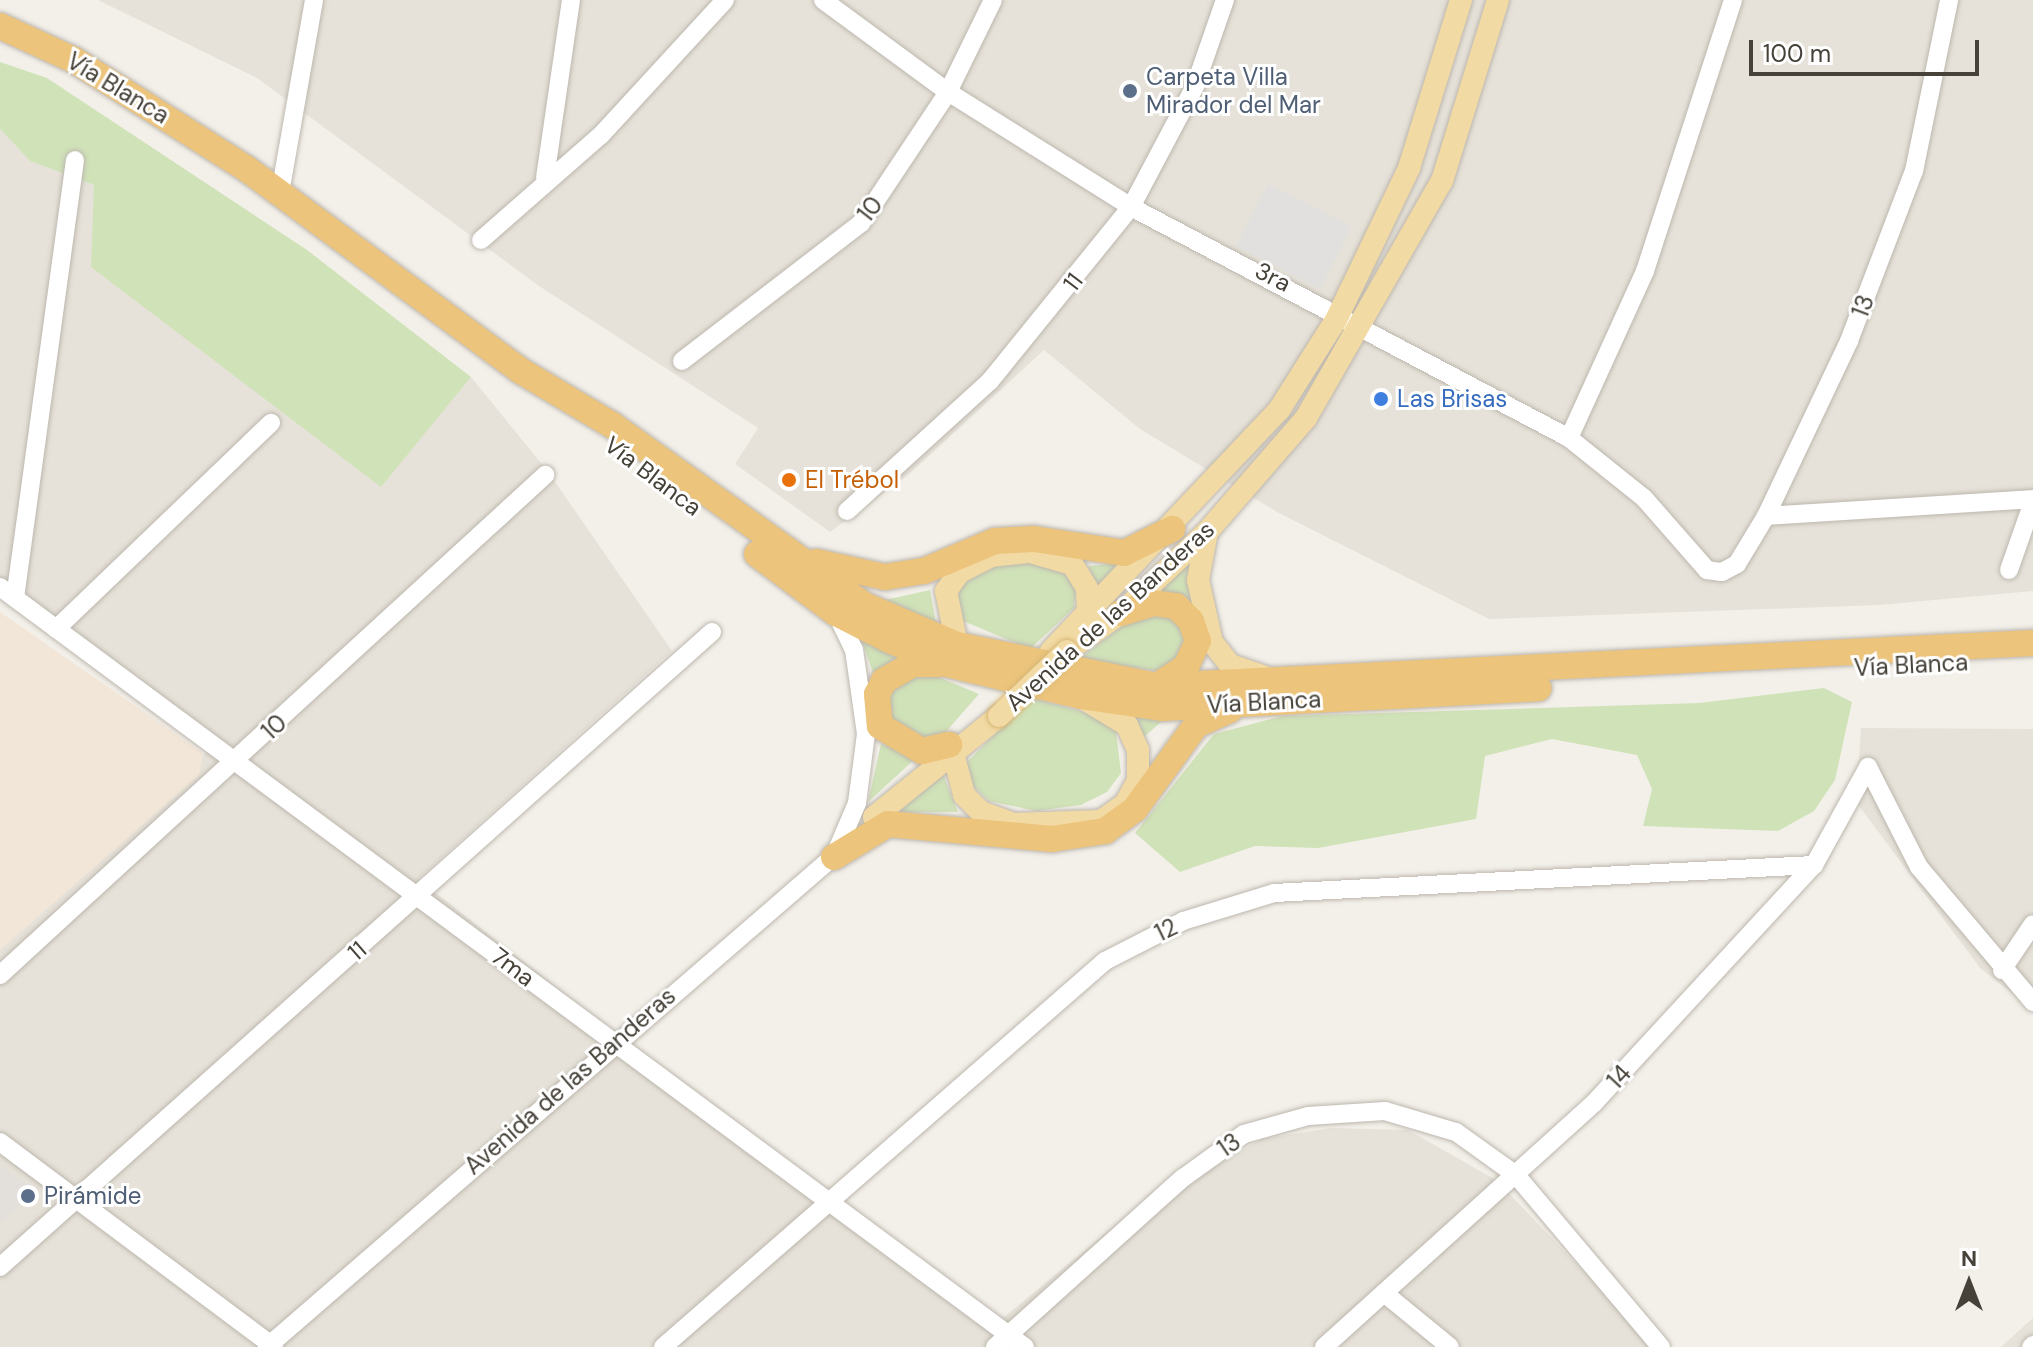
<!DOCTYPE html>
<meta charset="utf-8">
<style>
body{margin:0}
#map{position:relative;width:2033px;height:1347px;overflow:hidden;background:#f3f0ea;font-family:"DM Sans",sans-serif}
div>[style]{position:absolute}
.residential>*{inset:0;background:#e6e2d9}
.commercial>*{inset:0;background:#f2e6d8}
.industrial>*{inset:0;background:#e3dfdb}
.green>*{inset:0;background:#d0e2b8}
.parking>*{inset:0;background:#e2e0de;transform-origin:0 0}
.roads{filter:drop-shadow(0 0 2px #bdb7ae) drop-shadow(0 0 2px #bdb7ae)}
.minor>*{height:18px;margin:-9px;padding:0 9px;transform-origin:9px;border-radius:9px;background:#fff}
.major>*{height:22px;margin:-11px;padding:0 11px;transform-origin:11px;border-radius:11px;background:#f2daa4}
.highway>*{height:26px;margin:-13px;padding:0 13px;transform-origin:13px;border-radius:13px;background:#ecc47c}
.bridges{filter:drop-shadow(0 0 2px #d6b675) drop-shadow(0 0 2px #d6b675)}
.major-bridge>*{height:22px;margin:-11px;padding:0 11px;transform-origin:11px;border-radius:11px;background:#f2daa4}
.dots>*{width:22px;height:22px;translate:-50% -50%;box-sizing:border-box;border:4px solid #fff;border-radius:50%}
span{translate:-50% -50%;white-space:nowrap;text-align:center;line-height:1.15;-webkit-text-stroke:6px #fff;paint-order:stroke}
.service-label{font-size:24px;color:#4e5e75}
.left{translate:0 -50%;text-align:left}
.street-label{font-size:24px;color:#464139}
.shop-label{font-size:24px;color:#366cbe}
.food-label{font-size:24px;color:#c56008}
.north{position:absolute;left:1929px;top:1243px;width:80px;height:80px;-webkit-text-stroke:6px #fff;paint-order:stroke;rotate:0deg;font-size:22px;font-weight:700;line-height:32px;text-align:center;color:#464139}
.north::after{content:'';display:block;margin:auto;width:28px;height:36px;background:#464139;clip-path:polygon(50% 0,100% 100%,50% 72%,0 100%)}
.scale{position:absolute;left:1749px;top:40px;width:230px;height:36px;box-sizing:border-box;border:4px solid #464139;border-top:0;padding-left:10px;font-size:24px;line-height:28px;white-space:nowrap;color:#464139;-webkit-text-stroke:6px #fff;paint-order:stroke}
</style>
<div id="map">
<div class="residential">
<div style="clip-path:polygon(98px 0,2033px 0,2033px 591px,1879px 605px,1489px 619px,1277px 512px,1140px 429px,1044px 350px,909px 474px,830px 532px,735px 464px,758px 428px,539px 286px,257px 78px)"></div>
<div style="clip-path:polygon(0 129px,30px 161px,94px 185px,381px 486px,471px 377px,549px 473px,672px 651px,418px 879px,992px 1327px,1119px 1222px,1262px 1139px,1331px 1128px,1408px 1130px,1496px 1180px,1656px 1347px,0 1347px,0 943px,216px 743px,0 592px)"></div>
<div style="clip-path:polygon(1861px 728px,2033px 729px,2033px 1010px,1980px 968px,1856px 802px)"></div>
<div style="clip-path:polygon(2033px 1318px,2033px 1347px,2001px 1347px)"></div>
</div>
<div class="commercial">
<div style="clip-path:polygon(0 612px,203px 753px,199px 775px,0 950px)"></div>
</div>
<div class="industrial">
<div style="clip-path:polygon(0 1165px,37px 1192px,0 1223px)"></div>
</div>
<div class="green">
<div style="clip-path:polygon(0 62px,47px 78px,307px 250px,471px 377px,381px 487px,91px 267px,94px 185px,30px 161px,0 129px)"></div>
<div style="clip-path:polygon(1191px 560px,1190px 603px,1158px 591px)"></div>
<div style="clip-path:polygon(1024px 561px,1072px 575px,1076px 589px,1074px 608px,1030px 649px,956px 618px,951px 599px,964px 579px,988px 565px)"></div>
<div style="clip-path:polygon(1123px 563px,1098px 588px,1088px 566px)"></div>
<div style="clip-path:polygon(930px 590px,936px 623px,885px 600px)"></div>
<div style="clip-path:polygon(1169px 614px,1183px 626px,1186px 642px,1183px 656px,1159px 671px,1078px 660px,1131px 619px)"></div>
<div style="clip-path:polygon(861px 638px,898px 655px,874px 676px)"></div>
<div style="clip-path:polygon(936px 676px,979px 694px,943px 735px,925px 738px,890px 726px,885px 693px,894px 678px)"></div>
<div style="clip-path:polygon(1824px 688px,1852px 702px,1835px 780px,1814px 811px,1778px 831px,1643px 826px,1652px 789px,1637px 755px,1552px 739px,1485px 756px,1476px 819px,1318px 848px,1255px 846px,1180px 872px,1135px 833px,1214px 734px,1282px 716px,1699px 703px)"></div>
<div style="clip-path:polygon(1031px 698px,1097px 716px,1116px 731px,1121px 773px,1107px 792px,1081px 805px,1036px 811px,989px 801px,971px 784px,964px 765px)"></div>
<div style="clip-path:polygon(1169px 715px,1144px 737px,1135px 717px)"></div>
<div style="clip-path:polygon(881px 744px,916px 758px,868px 802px)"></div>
<div style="clip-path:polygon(943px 774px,958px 812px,899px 812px)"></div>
</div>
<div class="parking">
<div style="left:1268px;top:184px;width:94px;height:70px;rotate:27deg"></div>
</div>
<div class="roads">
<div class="minor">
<div style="left:823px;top:0;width:155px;rotate:36.4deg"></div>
<div style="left:948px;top:92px;width:216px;rotate:32.1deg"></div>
<div style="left:1131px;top:207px;width:495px;rotate:27.8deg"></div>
<div style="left:1569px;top:438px;width:96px;rotate:38.7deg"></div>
<div style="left:1644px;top:498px;width:96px;rotate:48.8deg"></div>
<div style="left:1707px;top:570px;width:15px;rotate:8deg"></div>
<div style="left:1722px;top:572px;width:17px;rotate:-28deg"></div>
<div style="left:1737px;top:564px;width:56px;rotate:-58.9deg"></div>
<div style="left:1766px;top:516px;width:194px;rotate:-64.6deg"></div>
<div style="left:1849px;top:341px;width:182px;rotate:-69.1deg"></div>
<div style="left:1914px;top:171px;width:175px;rotate:-78.4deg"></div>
<div style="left:545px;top:178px;width:180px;rotate:-81.7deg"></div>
<div style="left:280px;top:193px;width:196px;rotate:-80deg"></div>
<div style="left:481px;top:240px;width:159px;rotate:-41.2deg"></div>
<div style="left:601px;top:135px;width:183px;rotate:-47.4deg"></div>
<div style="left:682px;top:361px;width:226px;rotate:-37.6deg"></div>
<div style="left:861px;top:223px;width:157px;rotate:-56.4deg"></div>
<div style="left:948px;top:92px;width:102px;rotate:-63.9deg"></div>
<div style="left:1569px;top:438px;width:183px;rotate:-65.5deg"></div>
<div style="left:1645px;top:271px;width:285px;rotate:-72deg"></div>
<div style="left:847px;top:511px;width:193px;rotate:-42.3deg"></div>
<div style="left:990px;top:381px;width:224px;rotate:-51deg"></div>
<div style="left:1131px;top:207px;width:137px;rotate:-62.1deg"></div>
<div style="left:1195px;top:86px;width:91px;rotate:-70.8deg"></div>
<div style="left:1766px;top:516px;width:268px;rotate:-3.6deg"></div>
<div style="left:2009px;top:570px;width:72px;rotate:-70.6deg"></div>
<div style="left:0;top:587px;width:1276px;rotate:36.56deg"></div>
<div style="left:15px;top:598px;width:442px;rotate:-82.2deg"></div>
<div style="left:56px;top:629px;width:298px;rotate:-43.8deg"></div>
<div style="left:1868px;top:767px;width:112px;rotate:63deg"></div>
<div style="left:1919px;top:867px;width:177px;rotate:49.8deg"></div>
<div style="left:834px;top:857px;width:59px;rotate:-66.9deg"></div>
<div style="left:857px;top:803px;width:70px;rotate:-82.6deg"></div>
<div style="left:866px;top:734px;width:85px;rotate:-98.1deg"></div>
<div style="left:854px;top:650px;width:41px;rotate:-115.9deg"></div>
<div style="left:2002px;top:970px;width:55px;rotate:-56deg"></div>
<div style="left:0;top:975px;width:740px;rotate:-42.53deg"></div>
<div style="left:0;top:1142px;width:342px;rotate:36.8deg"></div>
<div style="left:0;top:1267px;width:954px;rotate:-41.73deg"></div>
<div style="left:1384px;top:1293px;width:85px;rotate:39.3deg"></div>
<div style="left:267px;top:1347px;width:759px;rotate:-40.89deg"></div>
<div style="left:663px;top:1347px;width:587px;rotate:-41.13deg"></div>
<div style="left:1105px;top:961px;width:88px;rotate:-27.1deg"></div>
<div style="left:1183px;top:921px;width:95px;rotate:-17.1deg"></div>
<div style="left:1274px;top:893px;width:541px;rotate:-2.97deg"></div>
<div style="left:995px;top:1347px;width:253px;rotate:-42deg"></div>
<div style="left:1183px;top:1178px;width:75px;rotate:-35.8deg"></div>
<div style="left:1244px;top:1134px;width:66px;rotate:-15.7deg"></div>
<div style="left:1308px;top:1116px;width:77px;rotate:-3.7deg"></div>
<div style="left:1385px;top:1111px;width:74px;rotate:16.5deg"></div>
<div style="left:1456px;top:1132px;width:74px;rotate:35.6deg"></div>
<div style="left:1516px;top:1175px;width:225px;rotate:49.9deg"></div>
<div style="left:1324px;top:1347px;width:364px;rotate:-42.1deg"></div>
<div style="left:1594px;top:1103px;width:324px;rotate:-47.3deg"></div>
<div style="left:1814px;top:865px;width:112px;rotate:-61.1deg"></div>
<div style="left:2031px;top:1347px;width:3px;rotate:-45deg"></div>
</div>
<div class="major">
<div style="left:1207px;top:532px;width:49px;rotate:100.6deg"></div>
<div style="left:1198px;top:580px;width:64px;rotate:77.3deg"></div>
<div style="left:1212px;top:642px;width:29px;rotate:52deg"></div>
<div style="left:1230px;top:665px;width:40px;rotate:18.9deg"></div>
<div style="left:957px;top:645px;width:55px;rotate:-101.5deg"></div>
<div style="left:946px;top:591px;width:24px;rotate:-54deg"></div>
<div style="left:960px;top:572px;width:35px;rotate:-27deg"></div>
<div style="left:991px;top:556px;width:39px;rotate:-6deg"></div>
<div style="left:1030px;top:552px;width:44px;rotate:15.9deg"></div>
<div style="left:1072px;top:564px;width:28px;rotate:58deg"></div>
<div style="left:1087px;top:588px;width:24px;rotate:88deg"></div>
<div style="left:1051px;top:651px;width:332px;rotate:-46.6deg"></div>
<div style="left:1279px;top:410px;width:107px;rotate:-57.7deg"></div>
<div style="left:1336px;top:320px;width:169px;rotate:-64.3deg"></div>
<div style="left:1409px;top:168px;width:176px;rotate:-72.8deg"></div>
<div style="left:1067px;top:651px;width:66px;rotate:-35.1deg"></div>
<div style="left:1121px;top:613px;width:118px;rotate:-43.3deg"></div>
<div style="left:1207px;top:532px;width:151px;rotate:-49deg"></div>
<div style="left:1306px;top:418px;width:273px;rotate:-60.2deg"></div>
<div style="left:1442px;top:181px;width:189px;rotate:-72.8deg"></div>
<div style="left:954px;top:757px;width:39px;rotate:75deg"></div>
<div style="left:964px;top:795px;width:24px;rotate:45deg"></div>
<div style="left:981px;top:812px;width:35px;rotate:20deg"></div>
<div style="left:1014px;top:824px;width:87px;rotate:-2deg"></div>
<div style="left:1101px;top:821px;width:29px;rotate:-35deg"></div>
<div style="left:1125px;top:804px;width:26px;rotate:-61deg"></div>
<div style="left:1138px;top:781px;width:31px;rotate:-90deg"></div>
<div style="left:1138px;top:750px;width:27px;rotate:-114deg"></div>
<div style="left:1127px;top:725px;width:50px;rotate:-148.8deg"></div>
<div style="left:874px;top:817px;width:161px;rotate:-38.9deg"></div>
</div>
<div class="highway">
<div style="left:0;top:26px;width:81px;rotate:24.7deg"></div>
<div style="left:74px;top:60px;width:204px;rotate:32.2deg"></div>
<div style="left:247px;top:169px;width:340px;rotate:36.4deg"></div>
<div style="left:521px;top:371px;width:106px;rotate:30.7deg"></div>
<div style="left:612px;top:425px;width:310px;rotate:35.5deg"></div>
<div style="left:864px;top:605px;width:101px;rotate:23.3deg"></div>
<div style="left:957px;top:645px;width:203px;rotate:11.6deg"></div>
<div style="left:1156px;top:686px;width:878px;rotate:-2.81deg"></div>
<div style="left:757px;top:554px;width:99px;rotate:36.8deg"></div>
<div style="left:836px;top:613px;width:59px;rotate:27deg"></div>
<div style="left:889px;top:640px;width:63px;rotate:22.5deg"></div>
<div style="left:947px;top:664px;width:137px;rotate:13.5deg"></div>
<div style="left:1080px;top:696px;width:83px;rotate:8.3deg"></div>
<div style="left:1162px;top:708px;width:377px;rotate:-3deg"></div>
<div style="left:816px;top:562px;width:71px;rotate:12.3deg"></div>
<div style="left:885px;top:577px;width:39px;rotate:-9deg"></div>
<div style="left:924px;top:571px;width:77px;rotate:-22.9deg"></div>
<div style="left:995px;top:541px;width:39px;rotate:-3deg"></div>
<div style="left:1034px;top:539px;width:91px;rotate:8.8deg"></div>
<div style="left:1124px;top:553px;width:54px;rotate:-26.6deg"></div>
<div style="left:1121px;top:613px;width:34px;rotate:-17deg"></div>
<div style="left:1154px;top:603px;width:22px;rotate:8deg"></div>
<div style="left:1176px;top:606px;width:21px;rotate:45deg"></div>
<div style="left:1191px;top:621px;width:21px;rotate:71deg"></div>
<div style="left:1198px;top:641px;width:29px;rotate:115deg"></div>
<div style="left:1186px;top:667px;width:33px;rotate:147deg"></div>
<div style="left:938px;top:664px;width:25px;rotate:180deg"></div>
<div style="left:913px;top:664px;width:34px;rotate:150deg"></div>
<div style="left:884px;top:681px;width:15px;rotate:118deg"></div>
<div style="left:877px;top:694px;width:32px;rotate:85deg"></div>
<div style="left:880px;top:726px;width:49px;rotate:30.8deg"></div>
<div style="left:922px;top:751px;width:28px;rotate:-13deg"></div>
<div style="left:834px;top:857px;width:63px;rotate:-31.4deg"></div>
<div style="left:888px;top:824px;width:165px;rotate:5.2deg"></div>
<div style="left:1052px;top:839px;width:54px;rotate:-8.6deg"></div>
<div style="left:1105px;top:831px;width:37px;rotate:-36deg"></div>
<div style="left:1135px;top:809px;width:104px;rotate:-54deg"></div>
<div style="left:1196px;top:725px;width:37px;rotate:-24deg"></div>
</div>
</div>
<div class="bridges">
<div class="major-bridge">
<div style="left:999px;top:716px;width:94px;rotate:-43.7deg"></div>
</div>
</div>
<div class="dots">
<div style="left:1130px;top:91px;background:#5c6f8a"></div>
<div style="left:1381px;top:399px;background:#3f7fe0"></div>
<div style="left:789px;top:480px;background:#e8710a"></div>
<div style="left:28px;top:1196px;background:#5c6f8a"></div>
</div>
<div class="service-label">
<span class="left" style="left:1146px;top:91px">Carpeta Villa<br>Mirador del Mar</span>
<span class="left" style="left:44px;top:1196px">Pirámide</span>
</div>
<div class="street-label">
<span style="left:118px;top:88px;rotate:31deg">Vía Blanca</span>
<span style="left:870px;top:209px;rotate:-52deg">10</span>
<span style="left:1273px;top:277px;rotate:27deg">3ra</span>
<span style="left:1073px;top:282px;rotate:-53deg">11</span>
<span style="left:1863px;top:306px;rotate:-69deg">13</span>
<span style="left:653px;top:476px;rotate:37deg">Vía Blanca</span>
<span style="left:1110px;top:616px;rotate:-42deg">Avenida de las Banderas</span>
<span style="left:1911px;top:665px;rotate:-3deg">Vía Blanca</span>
<span style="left:1264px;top:702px;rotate:-3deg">Vía Blanca</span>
<span style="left:274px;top:727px;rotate:-43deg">10</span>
<span style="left:1166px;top:930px;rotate:-26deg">12</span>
<span style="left:357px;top:951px;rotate:-41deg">11</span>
<span style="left:513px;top:967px;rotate:37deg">7ma</span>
<span style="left:1619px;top:1077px;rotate:-47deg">14</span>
<span style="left:570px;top:1081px;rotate:-41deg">Avenida de las Banderas</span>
<span style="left:1229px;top:1145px;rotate:-34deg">13</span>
</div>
<div class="shop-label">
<span class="left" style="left:1397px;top:399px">Las Brisas</span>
</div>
<div class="food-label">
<span class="left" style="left:805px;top:480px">El Trébol</span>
</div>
<div class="north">N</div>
<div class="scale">100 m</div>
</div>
